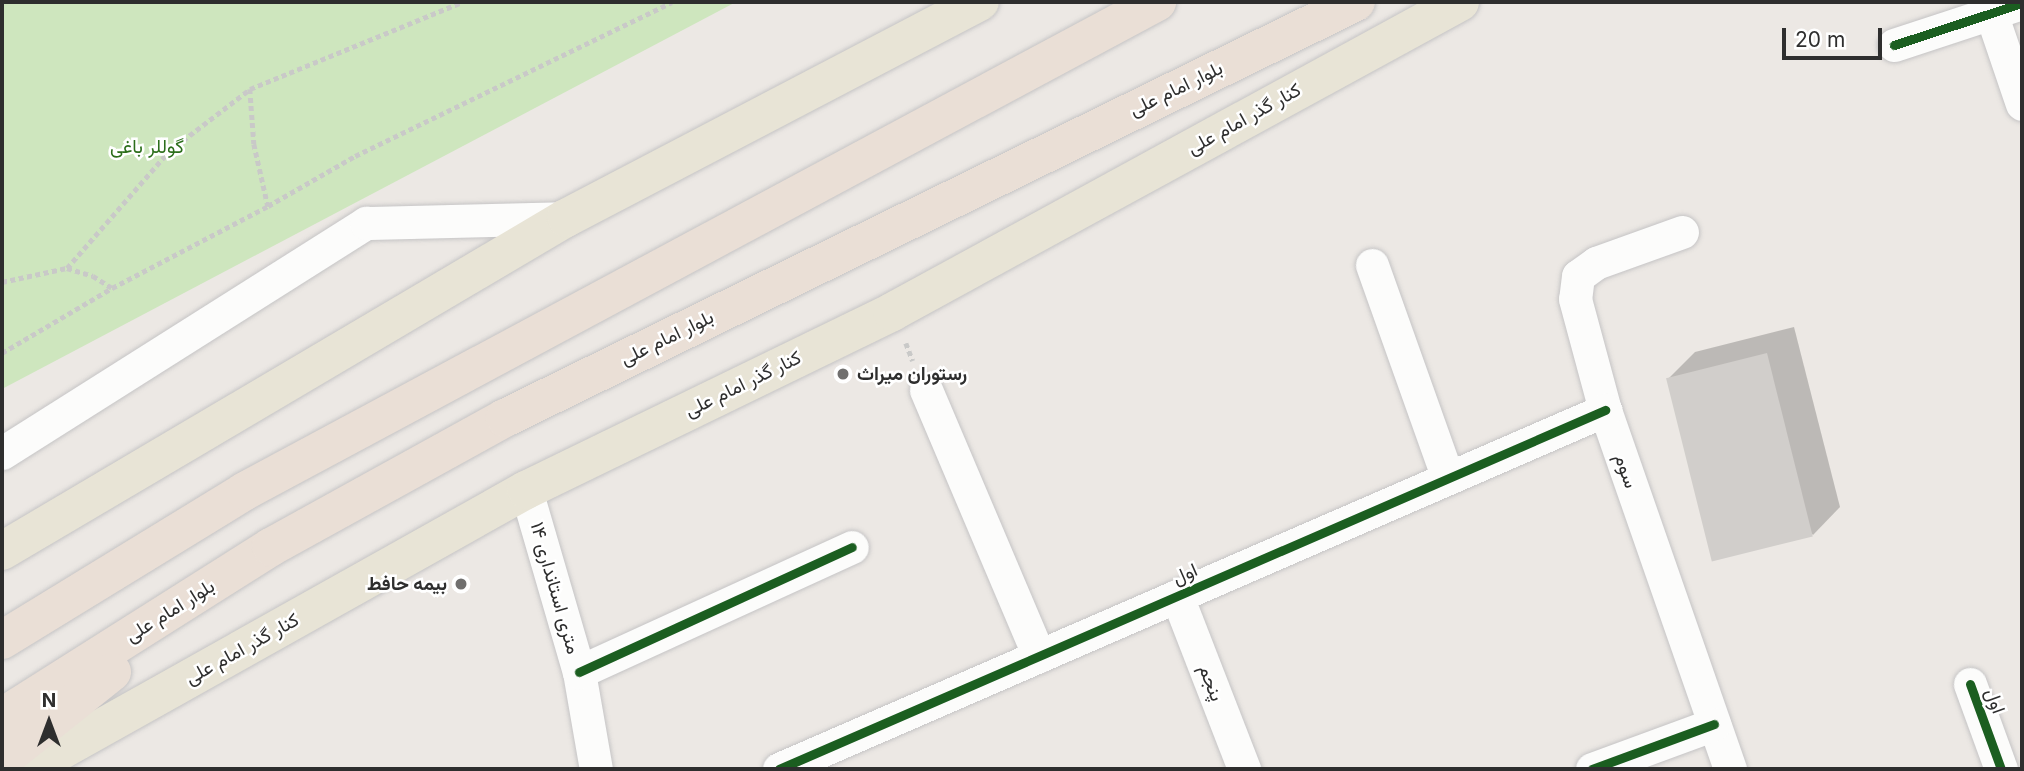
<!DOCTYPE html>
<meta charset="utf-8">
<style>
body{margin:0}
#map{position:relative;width:2024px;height:771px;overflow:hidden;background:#ece8e4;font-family:Inter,Vazirmatn,sans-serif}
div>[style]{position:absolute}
.green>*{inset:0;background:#cee6be}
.shadow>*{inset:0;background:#0003}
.building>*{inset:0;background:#d1cecb;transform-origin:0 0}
.path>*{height:4.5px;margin-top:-2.25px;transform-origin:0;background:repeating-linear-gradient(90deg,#c9c9c8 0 5px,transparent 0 8.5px)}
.roads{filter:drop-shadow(0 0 2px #c5c4c5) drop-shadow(0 0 2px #c5c4c5)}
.minor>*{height:33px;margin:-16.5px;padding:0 16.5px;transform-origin:16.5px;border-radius:16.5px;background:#fcfcfb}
.major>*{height:38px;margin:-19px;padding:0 19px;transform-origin:19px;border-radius:19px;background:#e8e4d6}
.highway>*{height:38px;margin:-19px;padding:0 19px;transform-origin:19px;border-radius:19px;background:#eadfd6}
.cycleway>*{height:9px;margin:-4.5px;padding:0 4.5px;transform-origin:4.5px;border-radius:4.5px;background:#1b5e20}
.dots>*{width:19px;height:19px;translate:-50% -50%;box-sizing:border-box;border:4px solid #fff;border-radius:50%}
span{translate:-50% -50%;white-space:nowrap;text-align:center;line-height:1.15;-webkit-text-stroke:5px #fff;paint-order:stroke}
.street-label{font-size:19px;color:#2e2e2e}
.park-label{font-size:19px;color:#2c6e1b}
.poi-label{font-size:19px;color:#2e2e2e;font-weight:700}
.left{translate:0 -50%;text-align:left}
.right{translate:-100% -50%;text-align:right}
.frame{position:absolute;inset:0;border:4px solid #2e2e2e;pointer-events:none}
.north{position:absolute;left:14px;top:687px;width:70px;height:70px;-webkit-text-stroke:5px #fff;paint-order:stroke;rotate:0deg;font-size:19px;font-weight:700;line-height:28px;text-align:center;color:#2e2e2e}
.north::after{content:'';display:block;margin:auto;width:24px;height:32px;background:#2e2e2e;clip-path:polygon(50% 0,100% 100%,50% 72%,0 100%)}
.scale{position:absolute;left:1782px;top:28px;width:100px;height:32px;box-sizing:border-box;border:4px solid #2e2e2e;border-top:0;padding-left:9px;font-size:21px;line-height:24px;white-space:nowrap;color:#2e2e2e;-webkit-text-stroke:5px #fff;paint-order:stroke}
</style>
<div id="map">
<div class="green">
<div style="clip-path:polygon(2px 2px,736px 2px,2px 389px)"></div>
</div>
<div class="shadow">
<div style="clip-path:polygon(1794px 327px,1840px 507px,1813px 535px,1668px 379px,1695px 352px)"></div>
</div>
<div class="building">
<div style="left:1767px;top:353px;width:189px;height:104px;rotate:76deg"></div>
</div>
<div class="path">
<div style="left:250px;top:89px;width:55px;rotate:85.8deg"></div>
<div style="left:254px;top:144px;width:64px;rotate:77.3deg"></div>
<div style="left:67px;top:268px;width:27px;rotate:17deg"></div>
<div style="left:93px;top:276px;width:22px;rotate:32deg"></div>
<div style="left:2px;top:282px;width:66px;rotate:-12.2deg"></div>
<div style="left:67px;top:268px;width:155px;rotate:-48.9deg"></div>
<div style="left:169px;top:151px;width:102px;rotate:-37.4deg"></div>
<div style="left:250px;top:89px;width:229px;rotate:-22.3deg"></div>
<div style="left:906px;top:343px;width:19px;rotate:69deg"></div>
<div style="left:2px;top:353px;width:128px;rotate:-30.6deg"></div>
<div style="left:112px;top:288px;width:176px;rotate:-27.7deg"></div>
<div style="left:268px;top:206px;width:100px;rotate:-29.9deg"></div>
<div style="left:355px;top:156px;width:352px;rotate:-25.9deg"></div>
</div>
<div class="roads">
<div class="minor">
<div style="left:1991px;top:13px;width:96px;rotate:71.2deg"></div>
<div style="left:1894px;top:45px;width:135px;rotate:-18.2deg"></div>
<div style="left:1682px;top:232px;width:91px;rotate:160.2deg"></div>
<div style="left:1596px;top:263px;width:22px;rotate:144deg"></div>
<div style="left:1578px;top:276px;width:23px;rotate:97deg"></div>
<div style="left:1575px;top:299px;width:115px;rotate:74.9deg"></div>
<div style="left:1605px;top:410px;width:380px;rotate:70.8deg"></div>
<div style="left:1372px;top:265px;width:226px;rotate:70.4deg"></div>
<div style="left:926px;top:390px;width:289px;rotate:67deg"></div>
<div style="left:2px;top:453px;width:431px;rotate:-32.3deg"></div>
<div style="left:366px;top:223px;width:200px;rotate:-1.4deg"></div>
<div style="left:526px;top:490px;width:190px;rotate:73.8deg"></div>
<div style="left:579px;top:672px;width:98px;rotate:80.1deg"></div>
<div style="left:1177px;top:596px;width:186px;rotate:68.8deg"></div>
<div style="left:579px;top:672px;width:300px;rotate:-24.6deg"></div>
<div style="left:1970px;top:684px;width:90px;rotate:70deg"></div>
<div style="left:779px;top:769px;width:901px;rotate:-23.49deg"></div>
<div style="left:1592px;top:769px;width:130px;rotate:-20.2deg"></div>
</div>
<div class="major">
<div style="left:2px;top:551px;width:655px;rotate:-30.56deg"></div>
<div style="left:566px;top:218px;width:467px;rotate:-27.6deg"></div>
<div style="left:28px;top:769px;width:571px;rotate:-29.26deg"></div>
<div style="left:526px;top:490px;width:407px;rotate:-25.9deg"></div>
<div style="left:892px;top:312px;width:647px;rotate:-28.62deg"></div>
</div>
<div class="highway">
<div style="left:2px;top:640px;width:285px;rotate:-31.5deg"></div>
<div style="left:245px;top:491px;width:1035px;rotate:-28.2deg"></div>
<div style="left:2px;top:717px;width:318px;rotate:-32.3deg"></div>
<div style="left:271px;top:547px;width:267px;rotate:-28.9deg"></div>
<div style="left:505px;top:418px;width:947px;rotate:-26.05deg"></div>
<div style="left:2px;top:760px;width:141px;rotate:-38.7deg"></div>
</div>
</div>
<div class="cycleway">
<div style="left:1894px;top:45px;width:135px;rotate:-18.2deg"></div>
<div style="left:579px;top:672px;width:300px;rotate:-24.6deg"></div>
<div style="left:1970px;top:684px;width:90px;rotate:70deg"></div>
<div style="left:779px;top:769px;width:901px;rotate:-23.49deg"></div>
<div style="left:1592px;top:769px;width:130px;rotate:-20.2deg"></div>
</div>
<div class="dots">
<div style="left:843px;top:374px;background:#706f6e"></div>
<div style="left:461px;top:584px;background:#706f6e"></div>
</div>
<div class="street-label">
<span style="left:1176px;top:89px;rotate:-26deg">بلوار امام علی</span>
<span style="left:1244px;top:119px;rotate:-29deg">کنار گذر امام علی</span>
<span style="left:667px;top:338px;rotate:-26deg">بلوار امام علی</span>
<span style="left:743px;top:384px;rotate:-26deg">کنار گذر امام علی</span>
<span style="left:1626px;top:471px;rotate:71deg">سوم</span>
<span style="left:1185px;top:574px;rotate:-24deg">اول</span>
<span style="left:555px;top:588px;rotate:74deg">۱۴ متری استانداری</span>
<span style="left:170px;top:611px;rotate:-32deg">بلوار امام علی</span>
<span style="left:242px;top:649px;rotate:-29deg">کنار گذر امام علی</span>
<span style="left:1211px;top:683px;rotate:69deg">پنجم</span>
<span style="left:1995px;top:701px;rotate:70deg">اول</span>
</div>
<div class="park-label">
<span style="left:147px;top:147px">گوللر باغی</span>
</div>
<div class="poi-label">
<span class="left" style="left:857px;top:374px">رستوران میراث</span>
<span class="right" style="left:447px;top:584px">بیمه حافط</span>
</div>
<div class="frame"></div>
<div class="north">N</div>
<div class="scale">20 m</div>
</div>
